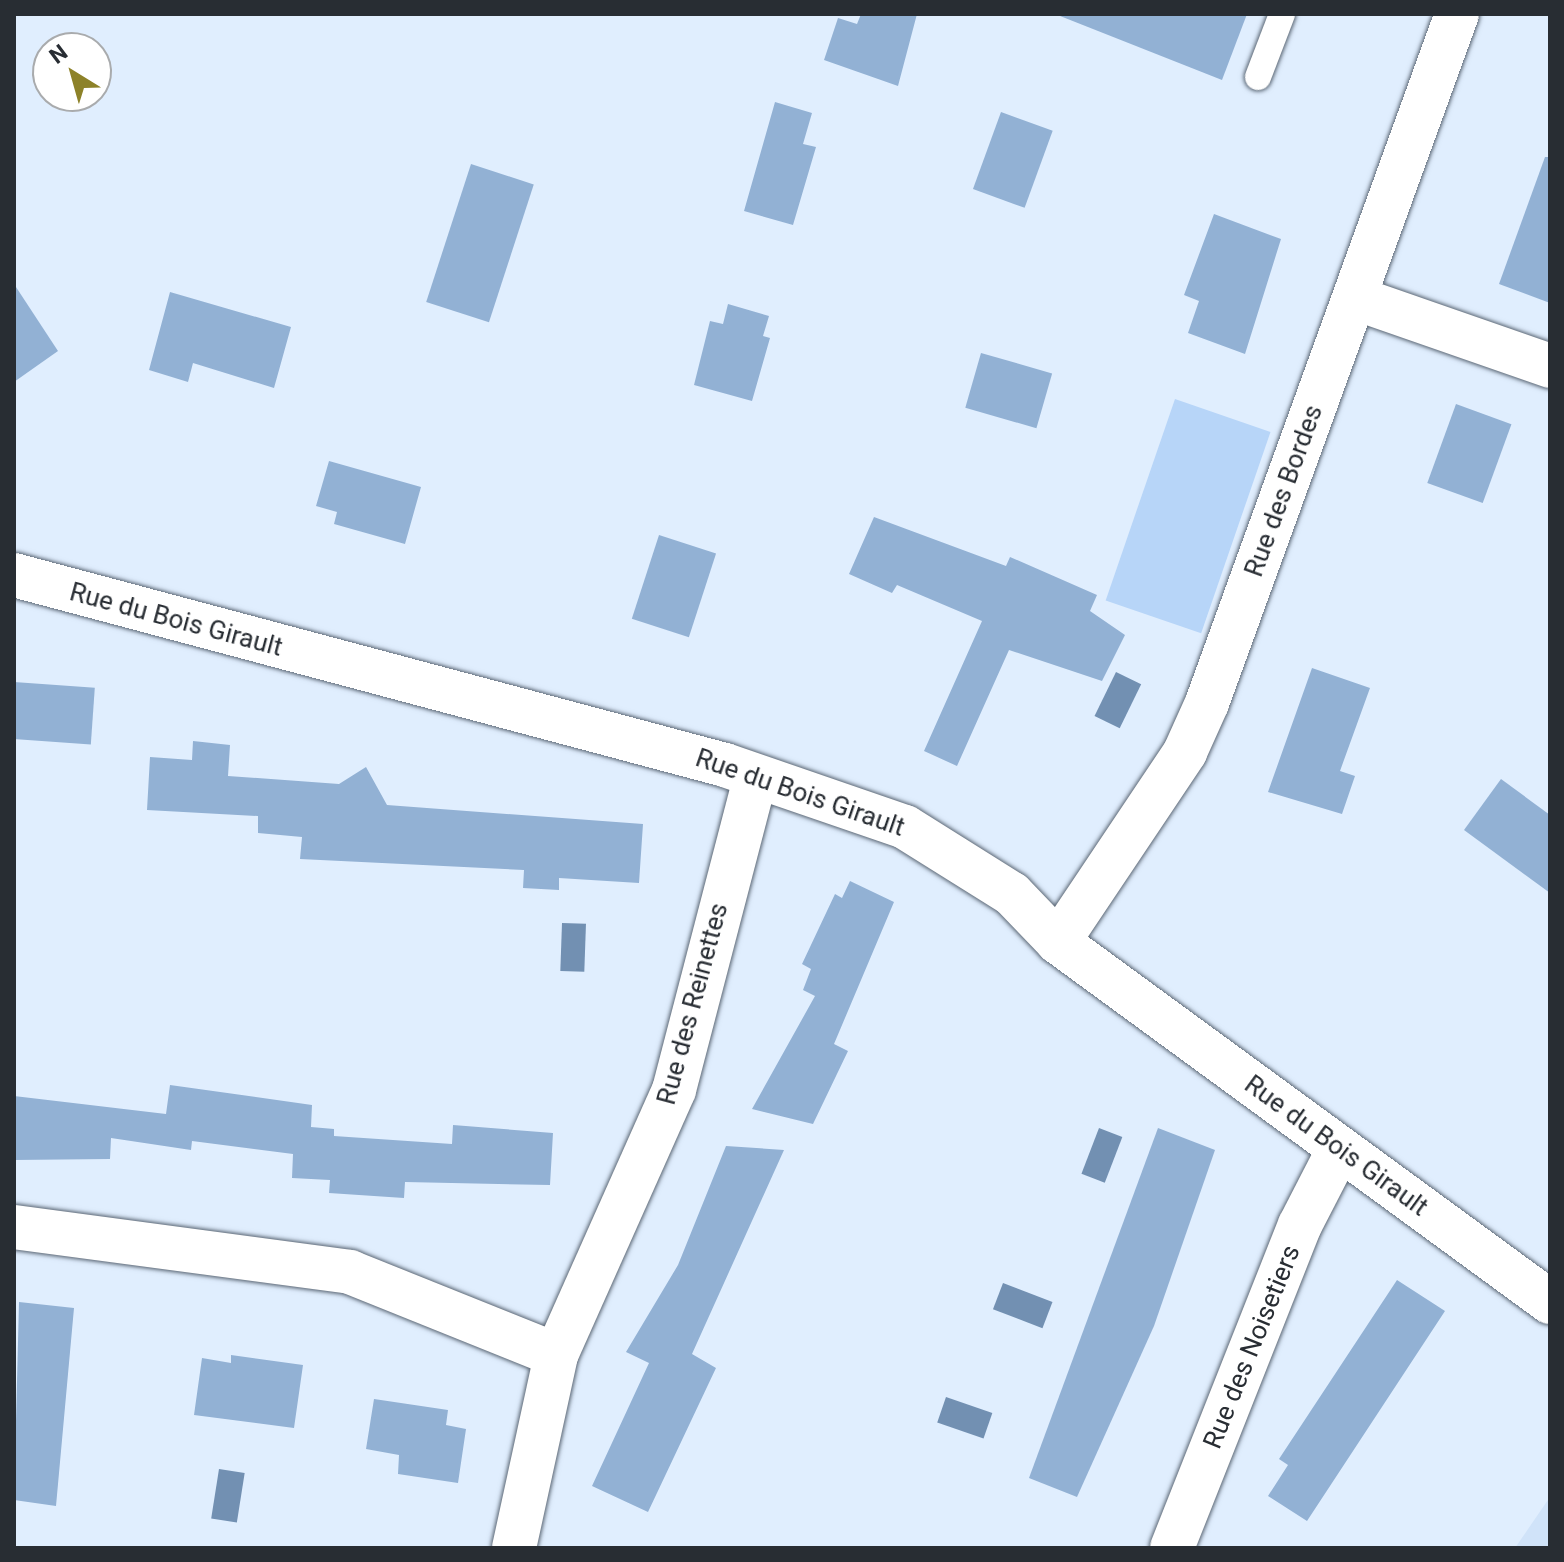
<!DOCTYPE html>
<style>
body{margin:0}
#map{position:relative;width:1564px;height:1562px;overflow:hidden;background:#e0eefe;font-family:Roboto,sans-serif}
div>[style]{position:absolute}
.built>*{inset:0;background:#d0e3f9}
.green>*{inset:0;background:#b7d5f8;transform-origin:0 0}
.water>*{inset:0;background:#7290b2;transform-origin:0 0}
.building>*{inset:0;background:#92b1d4;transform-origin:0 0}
.roads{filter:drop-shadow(0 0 2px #5b6775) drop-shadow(0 0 2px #5b6775)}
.lane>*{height:26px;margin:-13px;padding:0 13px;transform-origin:13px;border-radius:13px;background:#fff}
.street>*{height:44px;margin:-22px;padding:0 22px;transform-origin:22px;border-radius:22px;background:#fff}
.secondary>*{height:44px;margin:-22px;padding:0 22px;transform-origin:22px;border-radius:22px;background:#fff}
span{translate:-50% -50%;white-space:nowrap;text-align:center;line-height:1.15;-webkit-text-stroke:6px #fff;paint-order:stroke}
.street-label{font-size:26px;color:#282d33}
.frame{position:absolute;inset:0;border:16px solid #282d33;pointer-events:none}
.north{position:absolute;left:32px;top:32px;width:80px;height:80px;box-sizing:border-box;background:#fff;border:2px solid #a9abad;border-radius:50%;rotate:323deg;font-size:22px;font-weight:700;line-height:32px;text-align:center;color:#282d33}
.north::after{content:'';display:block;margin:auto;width:28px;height:36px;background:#8d8229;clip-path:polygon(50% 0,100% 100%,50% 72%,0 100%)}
</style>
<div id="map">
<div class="built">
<div style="clip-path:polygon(1550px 1497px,1550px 1548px,1515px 1548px)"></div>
</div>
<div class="green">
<div style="left:1175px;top:399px;width:101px;height:213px;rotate:19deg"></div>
</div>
<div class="water">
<div style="left:1116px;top:672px;width:28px;height:49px;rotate:26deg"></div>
<div style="left:562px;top:923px;width:24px;height:48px;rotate:2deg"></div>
<div style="left:1099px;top:1128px;width:25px;height:49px;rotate:21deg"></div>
<div style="left:1003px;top:1283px;width:53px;height:28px;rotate:21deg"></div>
<div style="left:946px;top:1397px;width:49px;height:27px;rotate:19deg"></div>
<div style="left:219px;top:1469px;width:26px;height:50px;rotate:9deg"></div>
</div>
<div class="building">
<div style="clip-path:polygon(861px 14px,917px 14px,898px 86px,824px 60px,838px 18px,857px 24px)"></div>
<div style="clip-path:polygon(1055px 14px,1247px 14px,1222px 80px)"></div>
<div style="clip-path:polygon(775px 102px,812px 113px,803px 144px,816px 147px,793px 225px,744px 211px)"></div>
<div style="left:1001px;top:112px;width:55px;height:82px;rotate:20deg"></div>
<div style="clip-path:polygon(1545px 157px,1550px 157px,1550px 303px,1499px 284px)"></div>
<div style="left:471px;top:164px;width:66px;height:145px;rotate:18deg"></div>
<div style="clip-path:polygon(1214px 214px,1281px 239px,1245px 354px,1188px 333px,1199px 301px,1184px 295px)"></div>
<div style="clip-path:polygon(14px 284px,58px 351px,14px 382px)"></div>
<div style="clip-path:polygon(170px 292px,291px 327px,274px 388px,193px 363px,188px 382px,149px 370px)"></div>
<div style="clip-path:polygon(728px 304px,769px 316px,763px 336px,770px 338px,752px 401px,694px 385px,710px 321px,723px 324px)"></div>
<div style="left:981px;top:353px;width:74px;height:57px;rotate:16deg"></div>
<div style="left:1456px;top:404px;width:59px;height:84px;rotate:20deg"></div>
<div style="clip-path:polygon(329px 461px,421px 487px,405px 544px,334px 524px,337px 512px,316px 506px)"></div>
<div style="clip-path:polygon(874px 517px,1006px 566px,1010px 557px,1097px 595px,1090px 611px,1125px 635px,1102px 681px,1009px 650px,957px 766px,924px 751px,982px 621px,897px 585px,892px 593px,849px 574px)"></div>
<div style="left:659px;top:535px;width:60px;height:88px;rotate:18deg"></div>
<div style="clip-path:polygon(1312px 668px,1370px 688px,1340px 771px,1355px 776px,1342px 814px,1268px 792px)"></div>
<div style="left:14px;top:682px;width:81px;height:57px;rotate:4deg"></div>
<div style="clip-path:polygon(193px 741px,230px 745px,228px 776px,339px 784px,366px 767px,387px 805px,643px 824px,639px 883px,559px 878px,559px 890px,523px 888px,524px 870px,300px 859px,302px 837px,258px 833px,258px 816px,147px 810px,150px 757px,192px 760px)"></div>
<div style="clip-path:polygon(1501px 779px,1550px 815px,1550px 893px,1464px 830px)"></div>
<div style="clip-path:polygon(850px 881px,894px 902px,834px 1044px,848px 1051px,813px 1124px,752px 1109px,815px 996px,803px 990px,811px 969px,802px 964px,835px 894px,842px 898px)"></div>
<div style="clip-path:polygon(170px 1085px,312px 1105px,311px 1127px,334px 1129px,334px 1136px,452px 1144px,453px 1125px,553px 1133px,550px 1185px,405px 1182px,404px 1198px,329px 1193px,330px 1180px,292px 1178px,293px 1154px,192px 1141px,191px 1150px,111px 1138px,110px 1159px,14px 1160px,14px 1096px,166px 1114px)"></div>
<div style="clip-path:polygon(1158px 1128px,1215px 1150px,1154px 1326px,1077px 1497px,1029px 1478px)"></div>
<div style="clip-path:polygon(726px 1146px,784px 1150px,692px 1354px,716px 1368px,648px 1512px,592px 1486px,649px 1363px,626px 1352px,678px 1265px)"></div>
<div style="clip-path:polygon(1397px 1280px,1445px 1311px,1307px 1521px,1268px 1496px,1288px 1465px,1279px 1459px)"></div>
<div style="clip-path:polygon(19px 1302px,74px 1308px,56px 1506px,14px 1500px)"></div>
<div style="clip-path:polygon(231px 1355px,303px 1365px,294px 1428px,194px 1415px,202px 1358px,231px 1363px)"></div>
<div style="clip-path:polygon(374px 1399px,448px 1410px,446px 1425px,466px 1429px,458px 1483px,398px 1474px,399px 1455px,366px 1449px)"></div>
</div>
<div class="roads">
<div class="lane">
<div style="left:1258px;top:77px;width:67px;rotate:-69.1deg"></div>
</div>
<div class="street">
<div style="left:1355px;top:298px;width:207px;rotate:19.2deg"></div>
<div style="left:1058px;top:942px;width:229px;rotate:-56.2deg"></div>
<div style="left:1185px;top:752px;width:54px;rotate:-65.8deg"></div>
<div style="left:1207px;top:703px;width:733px;rotate:-70.06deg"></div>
<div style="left:14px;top:1227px;width:339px;rotate:7.6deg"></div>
<div style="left:350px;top:1272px;width:222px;rotate:21.9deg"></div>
<div style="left:514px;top:1548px;width:198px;rotate:-77.7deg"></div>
<div style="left:556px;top:1355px;width:290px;rotate:-66deg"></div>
<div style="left:674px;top:1090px;width:321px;rotate:-75.4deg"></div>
<div style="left:1172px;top:1548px;width:347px;rotate:-68.4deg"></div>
<div style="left:1300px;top:1225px;width:85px;rotate:-62.8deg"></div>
</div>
<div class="secondary">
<div style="left:14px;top:575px;width:736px;rotate:14.96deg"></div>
<div style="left:725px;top:765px;width:190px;rotate:19deg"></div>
<div style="left:905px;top:827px;width:126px;rotate:32.1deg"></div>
<div style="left:1012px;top:894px;width:66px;rotate:46.2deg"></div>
<div style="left:1058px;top:942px;width:610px;rotate:36.19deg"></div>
</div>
</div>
<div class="street-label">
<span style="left:1284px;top:491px;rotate:-70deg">Rue des Bordes</span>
<span style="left:176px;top:620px;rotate:15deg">Rue du Bois Girault</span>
<span style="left:800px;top:793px;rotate:19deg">Rue du Bois Girault</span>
<span style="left:693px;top:1004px;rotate:-75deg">Rue des Reinettes</span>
<span style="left:1336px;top:1146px;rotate:36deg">Rue du Bois Girault</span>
<span style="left:1252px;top:1347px;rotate:-68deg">Rue des Noisetiers</span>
</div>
<div class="frame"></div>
<div class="north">N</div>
</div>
